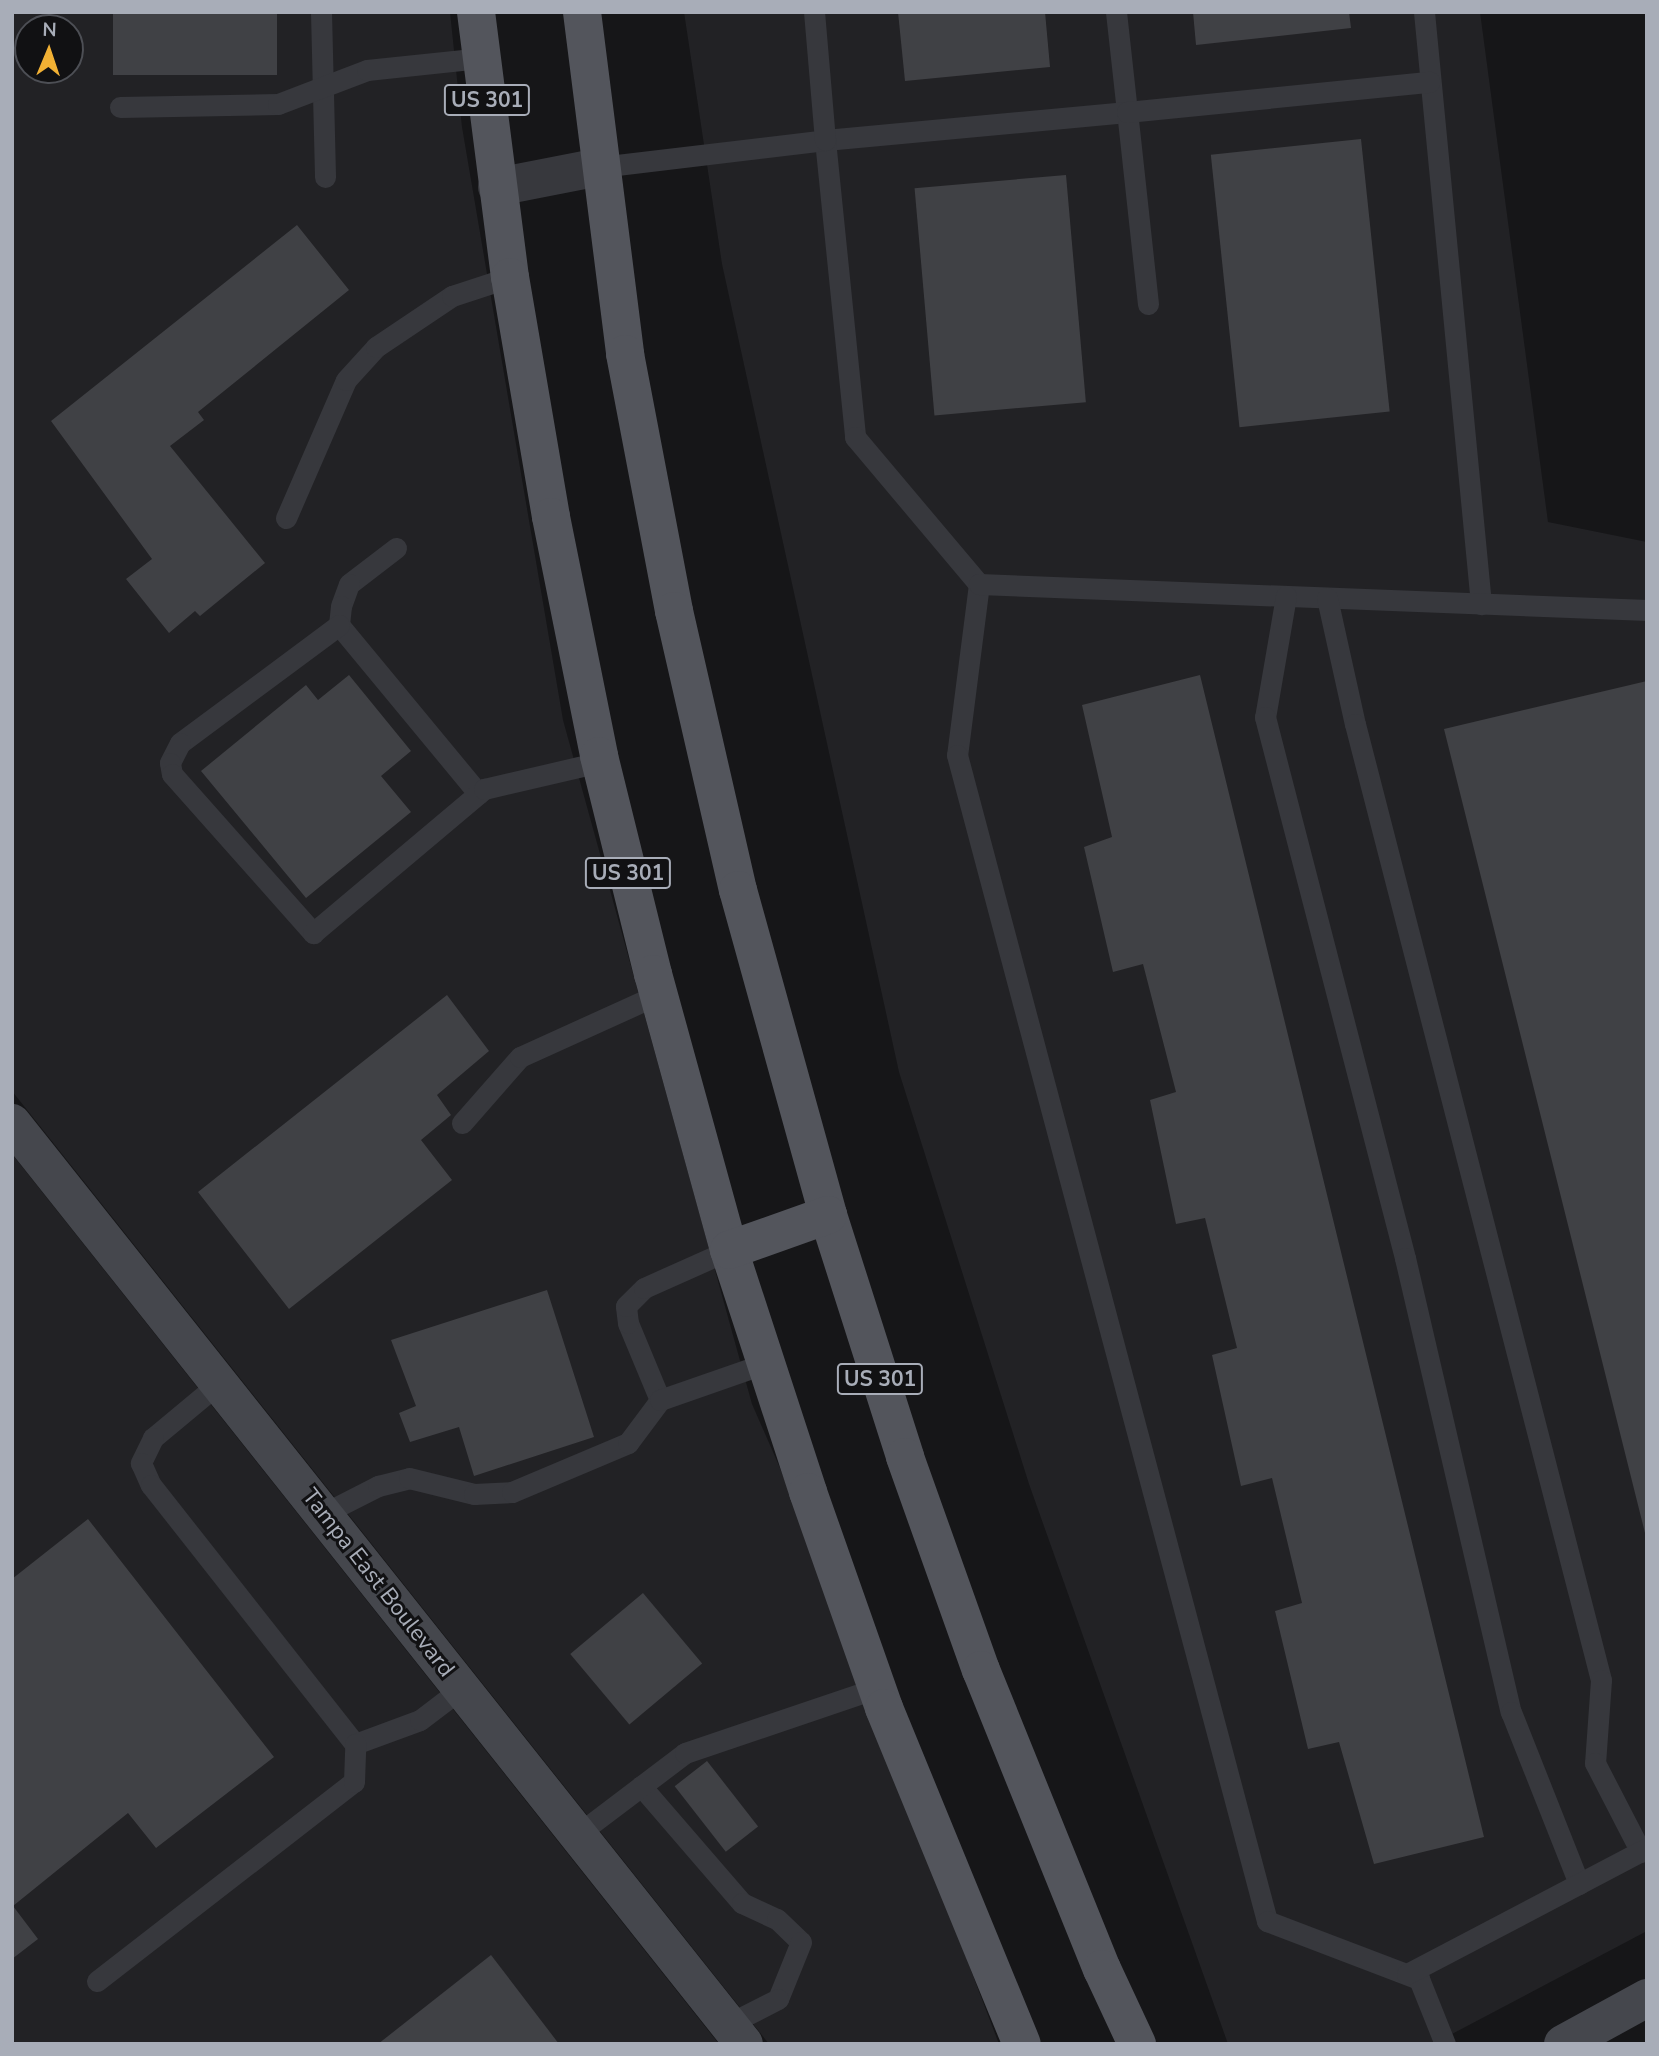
<!DOCTYPE html>
<style>
body{margin:0}
#map{position:relative;width:1659px;height:2056px;overflow:hidden;background:#161618;font-family:"Nunito Sans",sans-serif}
div>[style]{position:absolute}
.built>*{inset:0;background:#222225}
.building>*{inset:0;background:#404145;transform-origin:0 0}
.lane>*{height:21px;margin:-10.5px;padding:0 10.5px;transform-origin:10.5px;border-radius:10.5px;background:#37383d}
.street>*{height:38px;margin:-19px;padding:0 19px;transform-origin:19px;border-radius:19px;background:#37383d}
.secondary>*{height:38px;margin:-19px;padding:0 19px;transform-origin:19px;border-radius:19px;background:#45474d}
.primary>*{height:38px;margin:-19px;padding:0 19px;transform-origin:19px;border-radius:19px;background:#53555c}
span{translate:-50% -50%;white-space:nowrap;text-align:center;line-height:1.15;-webkit-text-stroke:6px #111113;paint-order:stroke}
.shield-label span{padding:2px 5px;background:#111113;border:2px solid;border-radius:5px;-webkit-text-stroke-width:0}
.shield-label{font-size:21px;color:#a8adb8;font-weight:700}
.street-label{font-size:23px;color:#a8adb8}
.frame{position:absolute;inset:0;border:14px solid #a8adb8;pointer-events:none}
.north{position:absolute;left:14px;top:14px;width:70px;height:70px;box-sizing:border-box;background:#111113;border:2px solid #4d4f55;border-radius:50%;rotate:2deg;font-size:19px;font-weight:700;line-height:28px;text-align:center;color:#a8adb8}
.north::after{content:'';display:block;margin:auto;width:24px;height:32px;background:#f2b134;clip-path:polygon(50% 0,100% 100%,50% 72%,0 100%)}
</style>
<div id="map">
<div class="built">
<div style="clip-path:polygon(evenodd,12px 12px,450px 12px,462px 127px,563px 720px,752px 1404px,780px 1468px,999px 2044px,769px 2044px,12px 1091px,12px 12px,28px 28px,70px 28px,70px 70px,28px 70px,28px 28px)"></div>
<div style="clip-path:polygon(684px 12px,1480px 12px,1548px 522px,1647px 542px,1647px 1931px,1433px 2044px,1228px 2044px,1029px 1484px,899px 1072px,722px 264px)"></div>
<div style="clip-path:polygon(12px 1154px,719px 2044px,12px 2044px)"></div>
</div>
<div class="building">
<div style="left:113px;top:12px;width:164px;height:63px"></div>
<div style="clip-path:polygon(898px 12px,1045px 12px,1050px 67px,905px 81px)"></div>
<div style="clip-path:polygon(1193px 12px,1349px 12px,1351px 28px,1196px 45px)"></div>
<div style="left:1361px;top:139px;width:274px;height:151px;rotate:84deg"></div>
<div style="left:1066px;top:175px;width:228px;height:152px;rotate:85deg"></div>
<div style="clip-path:polygon(297px 225px,349px 290px,198px 412px,204px 420px,170px 446px,265px 563px,200px 616px,195px 611px,169px 633px,126px 579px,152px 559px,51px 421px)"></div>
<div style="clip-path:polygon(349px 675px,411px 751px,381px 776px,411px 812px,306px 898px,201px 771px,306px 685px,318px 700px)"></div>
<div style="clip-path:polygon(1200px 675px,1484px 1837px,1374px 1864px,1339px 1742px,1308px 1749px,1275px 1611px,1302px 1603px,1272px 1478px,1241px 1486px,1212px 1355px,1237px 1348px,1205px 1218px,1176px 1224px,1150px 1100px,1176px 1092px,1143px 964px,1113px 972px,1084px 847px,1112px 837px,1082px 705px)"></div>
<div style="clip-path:polygon(1647px 681px,1647px 1537px,1646px 1537px,1444px 729px)"></div>
<div style="clip-path:polygon(447px 995px,489px 1051px,437px 1095px,451px 1115px,421px 1140px,452px 1180px,289px 1309px,198px 1192px)"></div>
<div style="clip-path:polygon(547px 1290px,594px 1437px,474px 1476px,459px 1427px,410px 1442px,399px 1413px,416px 1406px,391px 1340px)"></div>
<div style="clip-path:polygon(88px 1519px,274px 1757px,156px 1848px,128px 1813px,13px 1906px,38px 1939px,12px 1959px,12px 1579px)"></div>
<div style="left:643px;top:1593px;width:92px;height:95px;rotate:50deg"></div>
<div style="left:707px;top:1761px;width:83px;height:41px;rotate:52deg"></div>
<div style="clip-path:polygon(491px 1955px,559px 2044px,378px 2044px)"></div>
</div>
<div class="lane">
<div style="left:321px;top:12px;width:165px;rotate:88.6deg"></div>
<div style="left:1116px;top:12px;width:101px;rotate:83.7deg"></div>
<div style="left:1127px;top:112px;width:303px;rotate:174.7deg"></div>
<div style="left:825px;top:140px;width:299px;rotate:84.2deg"></div>
<div style="left:855px;top:437px;width:192px;rotate:49.9deg"></div>
<div style="left:979px;top:584px;width:172px;rotate:97.3deg"></div>
<div style="left:957px;top:755px;width:1207px;rotate:75.11deg"></div>
<div style="left:1267px;top:1921px;width:163px;rotate:20.9deg"></div>
<div style="left:1419px;top:1979px;width:70px;rotate:68.2deg"></div>
<div style="left:1424px;top:12px;width:595px;rotate:84.5deg"></div>
<div style="left:120px;top:107px;width:158px;rotate:-1.1deg"></div>
<div style="left:278px;top:104px;width:95px;rotate:-20.9deg"></div>
<div style="left:367px;top:70px;width:116px;rotate:-6deg"></div>
<div style="left:600px;top:167px;width:227px;rotate:-6.8deg"></div>
<div style="left:825px;top:140px;width:128px;rotate:-94.9deg"></div>
<div style="left:1148px;top:304px;width:193px;rotate:-96.2deg"></div>
<div style="left:1127px;top:112px;width:304px;rotate:-5.7deg"></div>
<div style="left:286px;top:518px;width:150px;rotate:-66.5deg"></div>
<div style="left:346px;top:380px;width:45px;rotate:-47.7deg"></div>
<div style="left:376px;top:347px;width:92px;rotate:-33.9deg"></div>
<div style="left:452px;top:296px;width:61px;rotate:-18.1deg"></div>
<div style="left:396px;top:548px;width:59px;rotate:142.5deg"></div>
<div style="left:349px;top:584px;width:23px;rotate:110deg"></div>
<div style="left:341px;top:606px;width:19px;rotate:96deg"></div>
<div style="left:339px;top:625px;width:219px;rotate:50.4deg"></div>
<div style="left:979px;top:584px;width:669px;rotate:2.23deg"></div>
<div style="left:1286px;top:596px;width:123px;rotate:99.8deg"></div>
<div style="left:1265px;top:717px;width:559px;rotate:75.49deg"></div>
<div style="left:1405px;top:1258px;width:466px;rotate:76.9deg"></div>
<div style="left:1511px;top:1712px;width:185px;rotate:68.4deg"></div>
<div style="left:1327px;top:598px;width:129px;rotate:77.5deg"></div>
<div style="left:1355px;top:724px;width:987px;rotate:75.57deg"></div>
<div style="left:1601px;top:1680px;width:83px;rotate:94.1deg"></div>
<div style="left:1595px;top:1763px;width:100px;rotate:62.7deg"></div>
<div style="left:339px;top:625px;width:198px;rotate:143.4deg"></div>
<div style="left:180px;top:743px;width:22px;rotate:117deg"></div>
<div style="left:170px;top:763px;width:11px;rotate:80deg"></div>
<div style="left:172px;top:774px;width:213px;rotate:48.4deg"></div>
<div style="left:313px;top:933px;width:224px;rotate:-40.1deg"></div>
<div style="left:484px;top:789px;width:119px;rotate:-13.1deg"></div>
<div style="left:462px;top:1123px;width:88px;rotate:-48.7deg"></div>
<div style="left:520px;top:1057px;width:153px;rotate:-24.4deg"></div>
<div style="left:219px;top:1383px;width:86px;rotate:140.2deg"></div>
<div style="left:153px;top:1438px;width:28px;rotate:116deg"></div>
<div style="left:141px;top:1463px;width:24px;rotate:66deg"></div>
<div style="left:151px;top:1485px;width:330px;rotate:51.8deg"></div>
<div style="left:355px;top:1744px;width:69px;rotate:-20.3deg"></div>
<div style="left:420px;top:1720px;width:53px;rotate:-37.3deg"></div>
<div style="left:660px;top:1400px;width:83px;rotate:-112.6deg"></div>
<div style="left:628px;top:1323px;width:17px;rotate:-97deg"></div>
<div style="left:626px;top:1306px;width:25px;rotate:-45deg"></div>
<div style="left:644px;top:1288px;width:93px;rotate:-24.1deg"></div>
<div style="left:323px;top:1514px;width:62px;rotate:-27deg"></div>
<div style="left:378px;top:1486px;width:32px;rotate:-14deg"></div>
<div style="left:409px;top:1478px;width:67px;rotate:13.8deg"></div>
<div style="left:474px;top:1494px;width:38px;rotate:-3deg"></div>
<div style="left:512px;top:1492px;width:126px;rotate:-22.9deg"></div>
<div style="left:628px;top:1443px;width:54px;rotate:-53.3deg"></div>
<div style="left:660px;top:1400px;width:112px;rotate:-19.2deg"></div>
<div style="left:641px;top:1786px;width:155px;rotate:49.2deg"></div>
<div style="left:742px;top:1903px;width:38px;rotate:25deg"></div>
<div style="left:777px;top:1919px;width:33px;rotate:44deg"></div>
<div style="left:801px;top:1942px;width:61px;rotate:112deg"></div>
<div style="left:778px;top:1999px;width:55px;rotate:153deg"></div>
<div style="left:578px;top:1834px;width:134px;rotate:-37.1deg"></div>
<div style="left:685px;top:1753px;width:203px;rotate:-18.7deg"></div>
<div style="left:1407px;top:1974px;width:271px;rotate:-27.7deg"></div>
<div style="left:97px;top:1981px;width:325px;rotate:-37.8deg"></div>
<div style="left:354px;top:1782px;width:38px;rotate:-88deg"></div>
</div>
<div class="street">
<div style="left:497px;top:187px;width:105px;rotate:-11deg"></div>
</div>
<div class="secondary">
<div style="left:12px;top:1123px;width:1176px;rotate:51.52deg"></div>
<div style="left:1563px;top:2044px;width:96px;rotate:-28.7deg"></div>
</div>
<div class="primary">
<div style="left:476px;top:12px;width:267px;rotate:82.7deg"></div>
<div style="left:510px;top:277px;width:243px;rotate:80.3deg"></div>
<div style="left:551px;top:517px;width:244px;rotate:78.6deg"></div>
<div style="left:599px;top:756px;width:225px;rotate:76.1deg"></div>
<div style="left:653px;top:974px;width:286px;rotate:74.6deg"></div>
<div style="left:729px;top:1250px;width:255px;rotate:71.9deg"></div>
<div style="left:808px;top:1492px;width:229px;rotate:70.6deg"></div>
<div style="left:884px;top:1708px;width:363px;rotate:67.7deg"></div>
<div style="left:582px;top:12px;width:345px;rotate:82.8deg"></div>
<div style="left:625px;top:354px;width:262px;rotate:79.2deg"></div>
<div style="left:674px;top:611px;width:286px;rotate:77.1deg"></div>
<div style="left:738px;top:890px;width:337px;rotate:74.5deg"></div>
<div style="left:828px;top:1215px;width:254px;rotate:72.3deg"></div>
<div style="left:905px;top:1457px;width:226px;rotate:70.4deg"></div>
<div style="left:981px;top:1670px;width:323px;rotate:68deg"></div>
<div style="left:1102px;top:1969px;width:83px;rotate:65deg"></div>
<div style="left:729px;top:1250px;width:105px;rotate:-19.5deg"></div>
</div>
<div class="shield-label">
<span style="left:487px;top:100px">US 301</span>
<span style="left:628px;top:873px">US 301</span>
<span style="left:880px;top:1379px">US 301</span>
</div>
<div class="street-label">
<span style="left:378px;top:1583px;rotate:52deg">Tampa East Boulevard</span>
</div>
<div class="frame"></div>
<div class="north">N</div>
</div>
